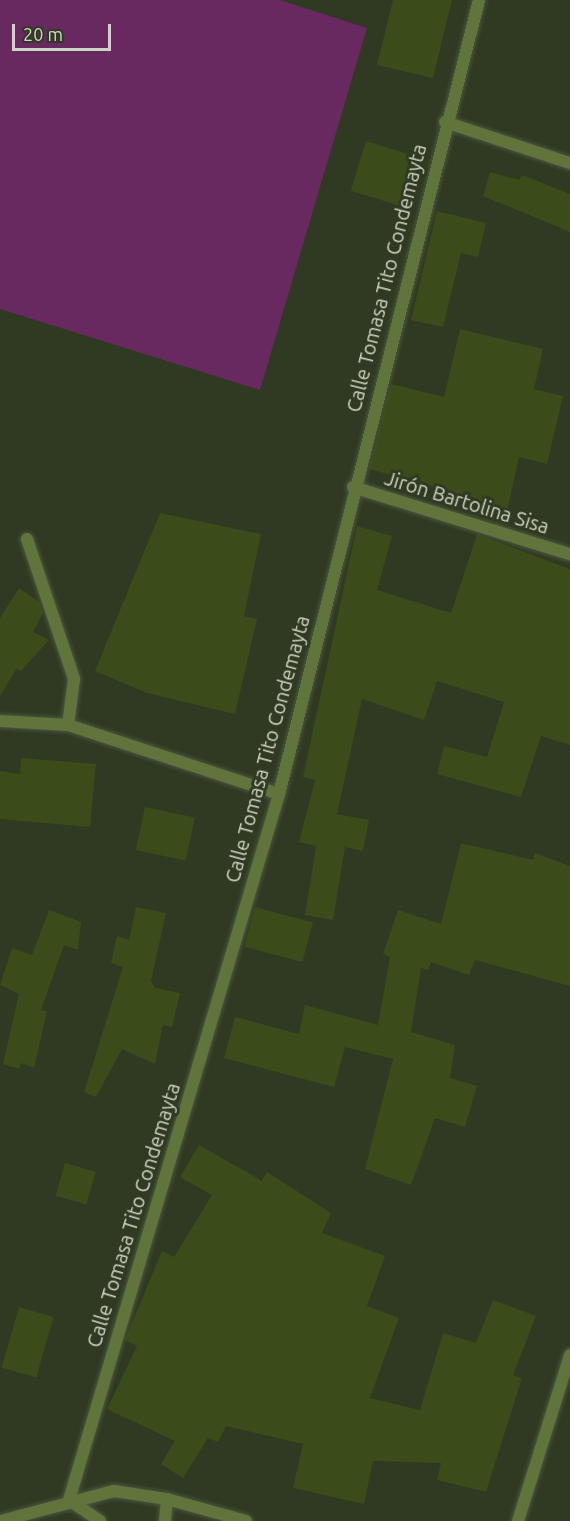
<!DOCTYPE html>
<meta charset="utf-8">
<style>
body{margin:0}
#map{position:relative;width:570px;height:1521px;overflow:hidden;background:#303921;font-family:Ubuntu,sans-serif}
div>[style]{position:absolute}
.green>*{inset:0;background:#682860}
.building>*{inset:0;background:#3b4c1a;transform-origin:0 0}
.roads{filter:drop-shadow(0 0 2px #4c553f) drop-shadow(0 0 2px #4c553f)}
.service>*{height:12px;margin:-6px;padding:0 6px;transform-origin:6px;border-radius:6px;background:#60743c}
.minor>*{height:12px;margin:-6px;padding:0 6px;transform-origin:6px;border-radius:6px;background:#60743c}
span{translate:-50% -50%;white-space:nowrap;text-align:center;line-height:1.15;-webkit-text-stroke:6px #303921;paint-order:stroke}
.street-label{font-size:20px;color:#ced4c5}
.scale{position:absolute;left:12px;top:24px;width:99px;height:27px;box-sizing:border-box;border:3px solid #ced4c5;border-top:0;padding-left:8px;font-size:18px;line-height:21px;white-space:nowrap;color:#ced4c5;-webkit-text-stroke:4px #303921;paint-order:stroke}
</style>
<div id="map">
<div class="green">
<div style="clip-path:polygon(0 0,280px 0,367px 28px,260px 390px,0 309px)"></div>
</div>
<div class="building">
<div style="clip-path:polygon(393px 0,452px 0,433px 78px,377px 65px)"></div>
<div style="left:366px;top:141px;width:51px;height:52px;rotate:17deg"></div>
<div style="clip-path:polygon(490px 172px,519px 180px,522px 175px,570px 194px,570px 232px,483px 196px)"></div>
<div style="clip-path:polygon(437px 211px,486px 223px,478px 257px,461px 253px,443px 327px,411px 320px)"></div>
<div style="clip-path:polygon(460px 329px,543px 349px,534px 389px,563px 396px,547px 464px,519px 457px,504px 525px,482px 518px,485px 508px,470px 505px,471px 497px,369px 469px,391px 384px,444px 397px)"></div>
<div style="clip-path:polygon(160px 513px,261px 534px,244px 616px,257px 619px,235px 714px,147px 693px,95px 671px)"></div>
<div style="clip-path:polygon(357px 526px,392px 536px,377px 590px,451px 613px,477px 534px,570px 569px,570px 745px,541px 736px,521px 797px,437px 774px,444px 746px,487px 757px,504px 702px,437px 681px,424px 720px,362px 699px,337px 814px,369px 820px,363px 851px,345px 847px,333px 920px,305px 915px,316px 846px,299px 842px,315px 780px,303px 777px)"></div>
<div style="clip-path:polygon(19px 588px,39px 602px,43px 613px,33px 632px,49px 640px,21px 671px,17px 668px,0 696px,0 618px)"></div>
<div style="clip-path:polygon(21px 758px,96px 764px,90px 827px,0 819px,0 771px,20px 774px)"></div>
<div style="left:145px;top:807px;width:51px;height:44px;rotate:12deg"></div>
<div style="clip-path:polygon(461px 843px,533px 860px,535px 853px,570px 866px,570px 986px,475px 960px,469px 975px,431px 962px,428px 970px,421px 968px,411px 1032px,455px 1045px,450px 1078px,477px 1086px,465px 1127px,435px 1118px,411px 1185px,365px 1169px,393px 1059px,345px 1047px,334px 1087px,224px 1058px,235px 1017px,299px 1034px,305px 1005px,378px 1025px,390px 957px,383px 954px,398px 910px,441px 924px)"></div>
<div style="clip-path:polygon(136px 907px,166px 913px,151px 981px,155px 988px,180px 993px,172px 1027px,163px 1025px,155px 1064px,122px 1049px,96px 1097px,84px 1092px,123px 967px,111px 963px,117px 936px,129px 940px)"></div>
<div style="left:255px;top:907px;width:60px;height:41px;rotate:15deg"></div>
<div style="clip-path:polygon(49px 910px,81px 922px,78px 950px,64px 945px,41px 1010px,47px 1011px,34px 1068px,21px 1063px,19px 1069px,3px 1064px,19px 994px,0 985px,12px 948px,32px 955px)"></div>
<div style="clip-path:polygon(199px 1145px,262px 1181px,267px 1172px,331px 1213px,322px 1233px,385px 1256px,367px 1306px,399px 1318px,370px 1398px,420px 1410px,443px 1333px,476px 1343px,493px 1300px,536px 1316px,513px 1375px,522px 1378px,486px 1492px,437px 1480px,441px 1463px,373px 1461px,364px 1504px,293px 1488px,303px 1444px,226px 1426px,218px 1442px,208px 1438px,183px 1478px,161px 1464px,175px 1441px,107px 1409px,137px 1346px,125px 1340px,162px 1251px,174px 1257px,212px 1195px,180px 1177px)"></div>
<div style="left:65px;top:1163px;width:32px;height:34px;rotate:16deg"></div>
<div style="left:19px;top:1307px;width:36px;height:63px;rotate:16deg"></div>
</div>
<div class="roads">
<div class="service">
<div style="left:27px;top:539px;width:148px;rotate:71.4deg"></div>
<div style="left:74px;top:679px;width:46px;rotate:97.4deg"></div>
<div style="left:0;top:721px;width:68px;rotate:3.4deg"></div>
<div style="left:68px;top:725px;width:222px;rotate:18.1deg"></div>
</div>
<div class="minor">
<div style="left:445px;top:122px;width:132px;rotate:18.2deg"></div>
<div style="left:353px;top:487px;width:227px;rotate:17.2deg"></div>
<div style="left:1px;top:1521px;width:117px;rotate:-14.9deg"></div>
<div style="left:114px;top:1491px;width:54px;rotate:8.6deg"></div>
<div style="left:167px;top:1499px;width:82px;rotate:15.6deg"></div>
<div style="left:100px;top:1521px;width:37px;rotate:-146deg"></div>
<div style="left:69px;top:1500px;width:737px;rotate:-73.43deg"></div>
<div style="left:279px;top:794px;width:819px;rotate:-75.86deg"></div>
<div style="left:165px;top:1521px;width:22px;rotate:-85deg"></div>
<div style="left:518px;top:1521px;width:174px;rotate:-72.6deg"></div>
</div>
</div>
<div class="street-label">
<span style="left:386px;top:278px;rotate:-76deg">Calle Tomasa Tito Condemayta</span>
<span style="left:467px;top:502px;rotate:17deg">Jirón Bartolina Sisa</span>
<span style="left:267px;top:749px;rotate:-75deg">Calle Tomasa Tito Condemayta</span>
<span style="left:133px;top:1215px;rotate:-73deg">Calle Tomasa Tito Condemayta</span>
</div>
<div class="scale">20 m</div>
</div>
